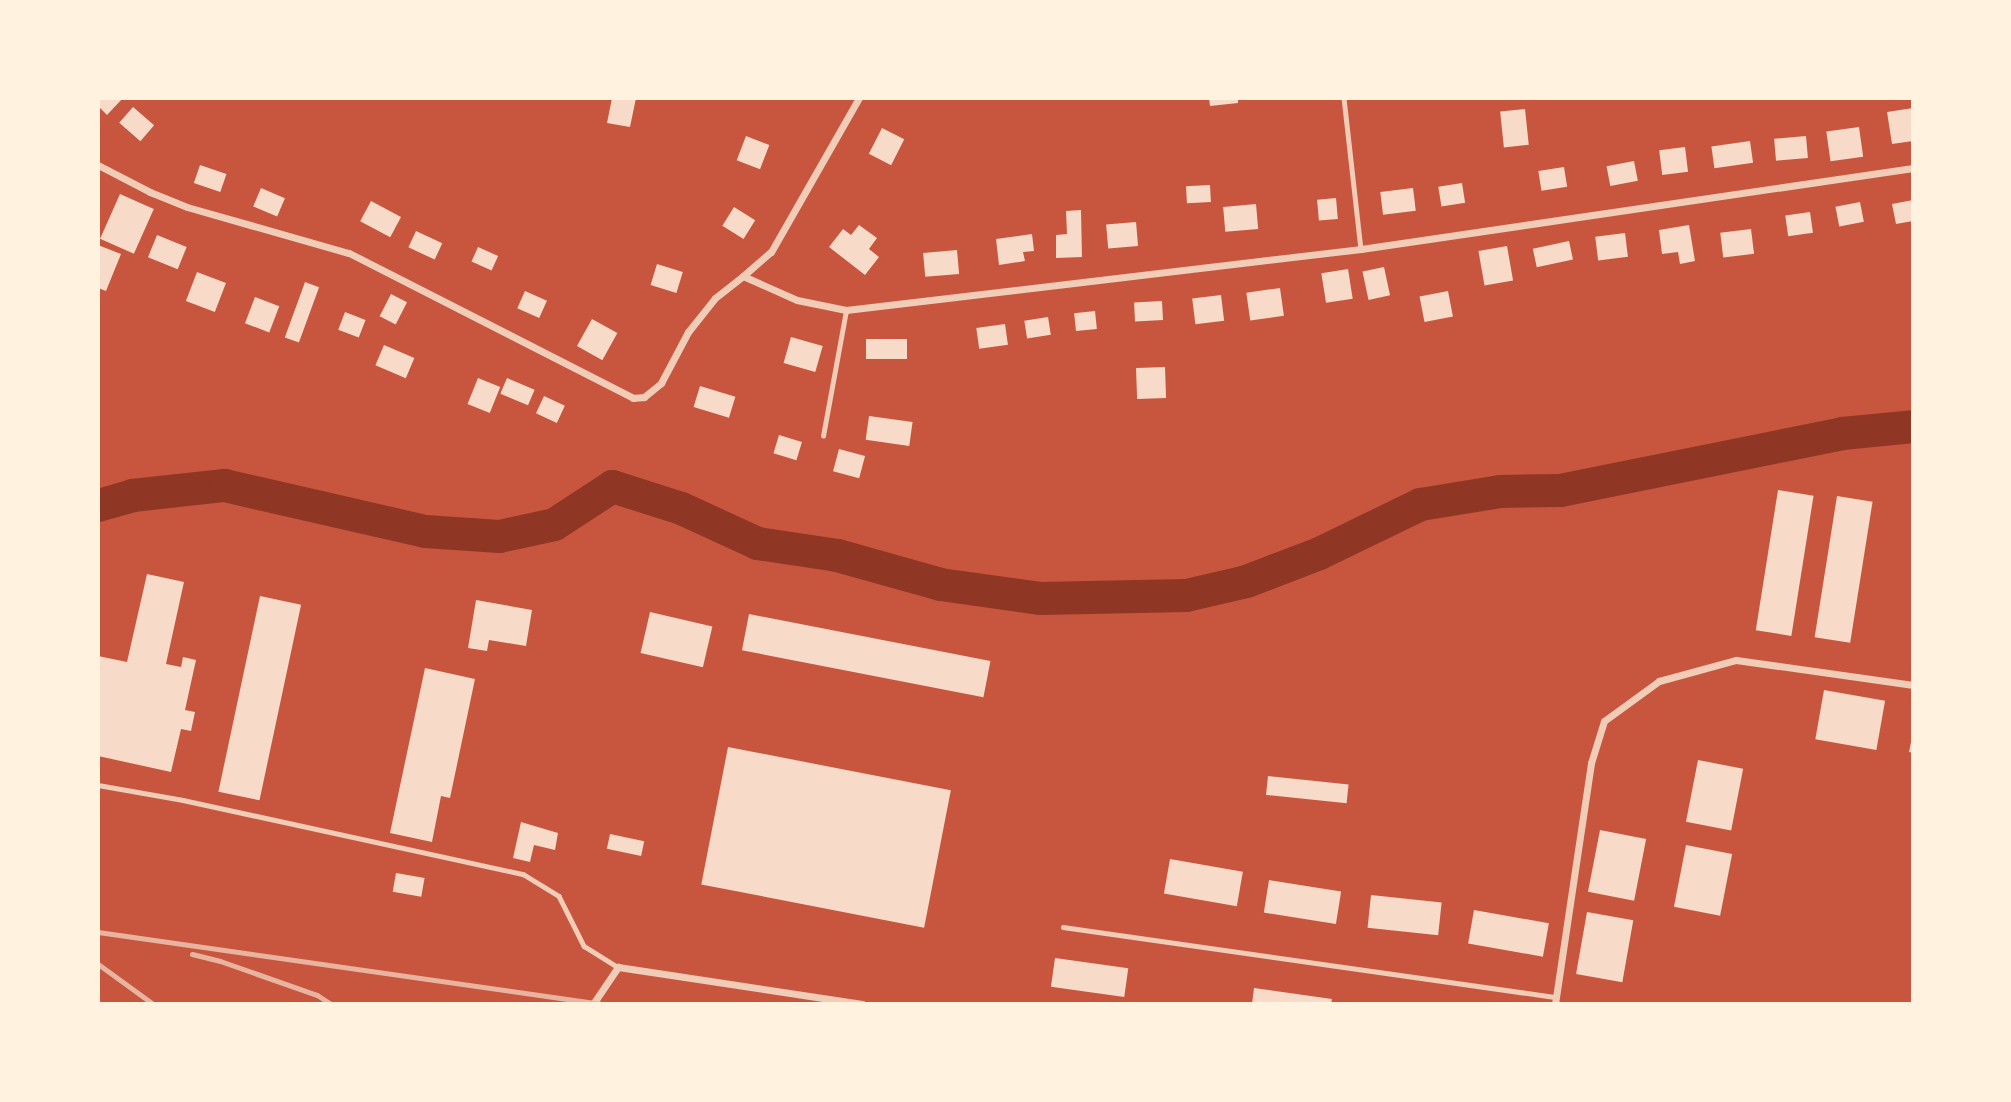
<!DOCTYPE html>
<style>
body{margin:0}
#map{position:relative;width:2011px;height:1102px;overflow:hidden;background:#c8553d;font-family:"Nunito Sans",sans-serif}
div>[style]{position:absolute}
.river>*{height:33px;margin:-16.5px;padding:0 16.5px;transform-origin:16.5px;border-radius:16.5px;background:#8f3625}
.building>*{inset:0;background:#f7dbc8;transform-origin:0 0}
.service>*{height:4.5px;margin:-2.25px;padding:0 2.25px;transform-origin:2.25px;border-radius:2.25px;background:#f1ccb7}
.minor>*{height:7px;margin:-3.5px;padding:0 3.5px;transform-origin:3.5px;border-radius:3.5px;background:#f1ccb7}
.rail>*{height:5px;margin:-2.5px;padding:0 2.5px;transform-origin:2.5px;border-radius:2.5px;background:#e9b49f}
span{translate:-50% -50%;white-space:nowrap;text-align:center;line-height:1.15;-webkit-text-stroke:7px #fff3e0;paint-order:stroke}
.frame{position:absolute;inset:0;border:100px solid #fff3e0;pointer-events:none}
</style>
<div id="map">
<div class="river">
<div style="left:98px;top:505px;width:35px;rotate:-16deg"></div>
<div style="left:132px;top:495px;width:93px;rotate:-6.2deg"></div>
<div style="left:224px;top:485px;width:206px;rotate:12.9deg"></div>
<div style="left:425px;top:531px;width:74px;rotate:3.9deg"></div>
<div style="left:499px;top:536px;width:56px;rotate:-12.3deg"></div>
<div style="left:554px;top:524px;width:69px;rotate:-33.2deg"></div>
<div style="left:612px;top:486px;width:72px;rotate:17.7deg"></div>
<div style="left:681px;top:508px;width:84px;rotate:24.7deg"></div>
<div style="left:757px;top:543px;width:81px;rotate:8.5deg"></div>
<div style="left:837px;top:555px;width:107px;rotate:15.7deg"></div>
<div style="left:940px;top:584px;width:100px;rotate:8deg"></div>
<div style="left:1039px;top:598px;width:147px;rotate:-1.2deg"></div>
<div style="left:1186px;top:595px;width:62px;rotate:-13.1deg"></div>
<div style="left:1246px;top:581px;width:78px;rotate:-21deg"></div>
<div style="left:1319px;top:553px;width:112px;rotate:-25.9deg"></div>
<div style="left:1420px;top:504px;width:81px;rotate:-9.2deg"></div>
<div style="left:1500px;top:491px;width:60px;rotate:-1deg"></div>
<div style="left:1560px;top:490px;width:288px;rotate:-11.4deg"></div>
<div style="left:1842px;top:433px;width:71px;rotate:-5.6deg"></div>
</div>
<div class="building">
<div style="clip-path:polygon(98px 98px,123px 98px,107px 115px,98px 106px)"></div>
<div style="clip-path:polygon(612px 98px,636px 98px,630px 127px,607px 123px)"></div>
<div style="clip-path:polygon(1209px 98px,1238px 98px,1238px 103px,1210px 106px)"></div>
<div style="left:133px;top:107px;width:28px;height:21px;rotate:41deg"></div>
<div style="clip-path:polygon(1913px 108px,1913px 141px,1892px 144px,1887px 112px)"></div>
<div style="left:1525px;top:109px;width:36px;height:25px;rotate:84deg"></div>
<div style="left:1859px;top:127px;width:30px;height:33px;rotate:82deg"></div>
<div style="left:882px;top:128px;width:25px;height:29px;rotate:27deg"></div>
<div style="left:746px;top:136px;width:25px;height:26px;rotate:21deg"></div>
<div style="left:1806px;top:136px;width:22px;height:32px;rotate:85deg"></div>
<div style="left:1750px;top:141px;width:22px;height:39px;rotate:82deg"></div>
<div style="left:1685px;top:147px;width:25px;height:26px;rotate:83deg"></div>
<div style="left:1634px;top:161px;width:20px;height:28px;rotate:79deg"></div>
<div style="left:200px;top:165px;width:28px;height:19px;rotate:19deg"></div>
<div style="left:1564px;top:167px;width:20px;height:26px;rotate:81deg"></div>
<div style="left:1462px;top:183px;width:20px;height:24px;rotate:81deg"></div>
<div style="left:1210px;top:185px;width:17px;height:24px;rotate:87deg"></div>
<div style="left:261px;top:188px;width:26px;height:20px;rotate:23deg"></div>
<div style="left:1413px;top:188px;width:23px;height:33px;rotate:83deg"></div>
<div style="left:120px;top:194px;width:37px;height:49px;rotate:24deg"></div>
<div style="left:1336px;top:198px;width:21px;height:19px;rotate:85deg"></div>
<div style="clip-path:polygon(1913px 200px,1913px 221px,1896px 224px,1892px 204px)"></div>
<div style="left:371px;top:201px;width:34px;height:23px;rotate:28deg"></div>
<div style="left:1860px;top:202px;width:20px;height:25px;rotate:79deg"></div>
<div style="left:1256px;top:204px;width:25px;height:33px;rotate:85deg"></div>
<div style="left:734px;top:207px;width:25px;height:22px;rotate:32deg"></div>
<div style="clip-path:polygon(1081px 210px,1082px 257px,1056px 258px,1056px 235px,1067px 234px,1066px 211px)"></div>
<div style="left:1810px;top:212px;width:21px;height:25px;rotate:82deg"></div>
<div style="left:1136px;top:222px;width:24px;height:30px;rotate:85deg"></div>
<div style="clip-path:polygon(859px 225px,877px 238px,869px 249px,879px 257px,865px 275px,829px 247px,843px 229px,851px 235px)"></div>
<div style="clip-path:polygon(1689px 225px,1695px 261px,1680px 264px,1678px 252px,1662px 254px,1659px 230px)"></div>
<div style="left:1751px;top:229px;width:25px;height:31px;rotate:83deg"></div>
<div style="left:416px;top:231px;width:29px;height:18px;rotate:25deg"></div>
<div style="left:1625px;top:233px;width:24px;height:30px;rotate:83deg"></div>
<div style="clip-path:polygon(1032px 234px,1034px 251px,1023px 252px,1025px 261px,999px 265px,996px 239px)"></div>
<div style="left:157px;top:235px;width:32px;height:24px;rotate:22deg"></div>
<div style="left:1569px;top:241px;width:19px;height:37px;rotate:78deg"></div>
<div style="clip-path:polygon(98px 245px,121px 254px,106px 291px,98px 288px)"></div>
<div style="left:1507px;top:246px;width:35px;height:29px;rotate:80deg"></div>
<div style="left:478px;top:247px;width:22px;height:16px;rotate:24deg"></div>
<div style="left:957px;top:250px;width:24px;height:34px;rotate:85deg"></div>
<div style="left:657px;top:264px;width:27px;height:22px;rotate:17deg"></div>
<div style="left:1384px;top:267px;width:29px;height:22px;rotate:78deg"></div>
<div style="left:1348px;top:269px;width:30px;height:27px;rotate:81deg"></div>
<div style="left:197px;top:272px;width:31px;height:31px;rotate:21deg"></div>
<div style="left:305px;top:282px;width:15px;height:59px;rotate:20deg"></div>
<div style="left:1280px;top:288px;width:28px;height:34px;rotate:82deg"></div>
<div style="left:525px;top:291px;width:24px;height:19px;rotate:24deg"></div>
<div style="left:1448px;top:291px;width:26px;height:29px;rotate:79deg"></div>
<div style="left:391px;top:294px;width:18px;height:25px;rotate:27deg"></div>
<div style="left:1221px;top:295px;width:26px;height:29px;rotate:83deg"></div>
<div style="left:255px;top:297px;width:26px;height:28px;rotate:21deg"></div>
<div style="left:1162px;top:301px;width:19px;height:28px;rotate:87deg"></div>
<div style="left:1095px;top:311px;width:18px;height:21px;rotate:84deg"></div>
<div style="left:345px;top:312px;width:22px;height:19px;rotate:21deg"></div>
<div style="left:1048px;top:317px;width:18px;height:24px;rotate:81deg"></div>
<div style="left:592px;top:319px;width:29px;height:31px;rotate:29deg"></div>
<div style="left:1005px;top:324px;width:21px;height:29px;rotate:82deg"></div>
<div style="left:791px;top:337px;width:33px;height:27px;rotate:16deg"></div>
<div style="left:866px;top:339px;width:41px;height:20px"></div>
<div style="left:384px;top:345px;width:33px;height:22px;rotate:23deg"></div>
<div style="left:1165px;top:367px;width:31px;height:29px;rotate:88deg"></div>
<div style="left:478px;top:378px;width:24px;height:28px;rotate:22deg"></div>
<div style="left:507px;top:378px;width:30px;height:17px;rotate:23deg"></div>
<div style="left:700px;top:386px;width:37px;height:22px;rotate:17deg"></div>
<div style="left:544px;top:396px;width:23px;height:19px;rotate:25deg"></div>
<div style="left:869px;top:416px;width:44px;height:24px;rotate:8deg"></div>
<div style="left:779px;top:435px;width:24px;height:19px;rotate:17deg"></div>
<div style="left:839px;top:449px;width:27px;height:23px;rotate:15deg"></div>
<div style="left:1778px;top:490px;width:36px;height:142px;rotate:9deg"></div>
<div style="left:1837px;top:496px;width:36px;height:143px;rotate:9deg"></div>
<div style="clip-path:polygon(147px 574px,184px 582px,166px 664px,181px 667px,183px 657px,196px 660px,185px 710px,195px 712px,191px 731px,181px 729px,171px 772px,98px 756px,98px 656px,127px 662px)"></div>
<div style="left:260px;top:596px;width:42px;height:200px;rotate:12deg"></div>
<div style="clip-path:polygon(476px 600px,532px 610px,526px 646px,489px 640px,487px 651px,468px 648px)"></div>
<div style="left:650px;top:612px;width:64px;height:42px;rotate:13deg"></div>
<div style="left:749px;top:614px;width:246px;height:37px;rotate:11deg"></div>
<div style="clip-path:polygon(425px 668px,475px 679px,450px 798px,441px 796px,432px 842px,390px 833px)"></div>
<div style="left:1824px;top:690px;width:62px;height:50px;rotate:10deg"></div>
<div style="clip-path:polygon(1912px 737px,1913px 737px,1913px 753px,1909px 752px)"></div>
<div style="left:728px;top:747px;width:227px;height:140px;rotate:11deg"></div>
<div style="left:1698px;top:760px;width:46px;height:63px;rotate:11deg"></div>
<div style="left:1268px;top:776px;width:81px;height:19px;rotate:6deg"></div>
<div style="clip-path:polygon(521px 822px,558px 833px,555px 850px,534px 845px,530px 862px,513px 858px)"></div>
<div style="left:1600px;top:830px;width:47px;height:63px;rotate:11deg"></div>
<div style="left:610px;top:834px;width:35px;height:15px;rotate:12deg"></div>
<div style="left:1686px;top:845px;width:47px;height:63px;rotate:11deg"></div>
<div style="left:1170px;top:859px;width:74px;height:35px;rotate:10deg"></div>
<div style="left:396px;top:873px;width:29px;height:19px;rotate:10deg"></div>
<div style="left:1269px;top:880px;width:73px;height:33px;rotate:9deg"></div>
<div style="left:1371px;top:895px;width:71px;height:33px;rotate:6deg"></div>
<div style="left:1474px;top:910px;width:76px;height:34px;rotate:10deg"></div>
<div style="left:1587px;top:912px;width:47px;height:63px;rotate:10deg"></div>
<div style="left:1055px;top:958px;width:74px;height:29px;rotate:8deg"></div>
<div style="clip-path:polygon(1254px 988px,1332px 999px,1331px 1004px,1252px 1004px)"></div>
</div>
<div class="service">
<div style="left:1344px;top:98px;width:152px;rotate:83.6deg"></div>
<div style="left:823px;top:436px;width:127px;rotate:-79.6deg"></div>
<div style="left:98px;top:785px;width:86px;rotate:10deg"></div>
<div style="left:183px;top:800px;width:348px;rotate:12.3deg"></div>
<div style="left:523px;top:874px;width:42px;rotate:31.4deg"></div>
<div style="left:559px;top:896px;width:56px;rotate:63.4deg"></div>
<div style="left:584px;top:946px;width:40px;rotate:32deg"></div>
<div style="left:1063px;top:927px;width:498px;rotate:8.1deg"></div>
</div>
<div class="minor">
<div style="left:98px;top:165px;width:59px;rotate:27.4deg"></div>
<div style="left:150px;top:192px;width:40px;rotate:22deg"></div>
<div style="left:187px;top:207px;width:168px;rotate:15.9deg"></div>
<div style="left:349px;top:253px;width:319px;rotate:27deg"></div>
<div style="left:633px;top:398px;width:11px;rotate:-5deg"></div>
<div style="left:644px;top:397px;width:22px;rotate:-39deg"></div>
<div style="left:661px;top:383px;width:58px;rotate:-62.1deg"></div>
<div style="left:688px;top:332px;width:43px;rotate:-51.5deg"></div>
<div style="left:715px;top:298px;width:36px;rotate:-38deg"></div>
<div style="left:743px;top:276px;width:59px;rotate:24deg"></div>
<div style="left:797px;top:300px;width:50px;rotate:11.5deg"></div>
<div style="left:846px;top:310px;width:519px;rotate:-6.76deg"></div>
<div style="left:1361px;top:249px;width:558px;rotate:-8.35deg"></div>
<div style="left:743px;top:276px;width:37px;rotate:-41deg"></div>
<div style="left:771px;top:252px;width:177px;rotate:-60.3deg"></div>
<div style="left:593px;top:1004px;width:45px;rotate:-56deg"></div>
<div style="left:618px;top:967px;width:247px;rotate:8.6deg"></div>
<div style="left:1555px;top:1004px;width:244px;rotate:-81.5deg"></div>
<div style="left:1591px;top:763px;width:44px;rotate:-72.8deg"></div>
<div style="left:1604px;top:721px;width:68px;rotate:-36deg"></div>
<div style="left:1659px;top:681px;width:80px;rotate:-15.3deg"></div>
<div style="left:1736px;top:660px;width:179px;rotate:8deg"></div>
</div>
<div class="rail">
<div style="left:98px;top:932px;width:509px;rotate:8.13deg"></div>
<div style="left:192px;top:954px;width:29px;rotate:14deg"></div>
<div style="left:220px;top:961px;width:103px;rotate:19.3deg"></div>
<div style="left:317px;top:995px;width:17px;rotate:33deg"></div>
<div style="left:98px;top:964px;width:68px;rotate:36deg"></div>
</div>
<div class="frame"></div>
</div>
